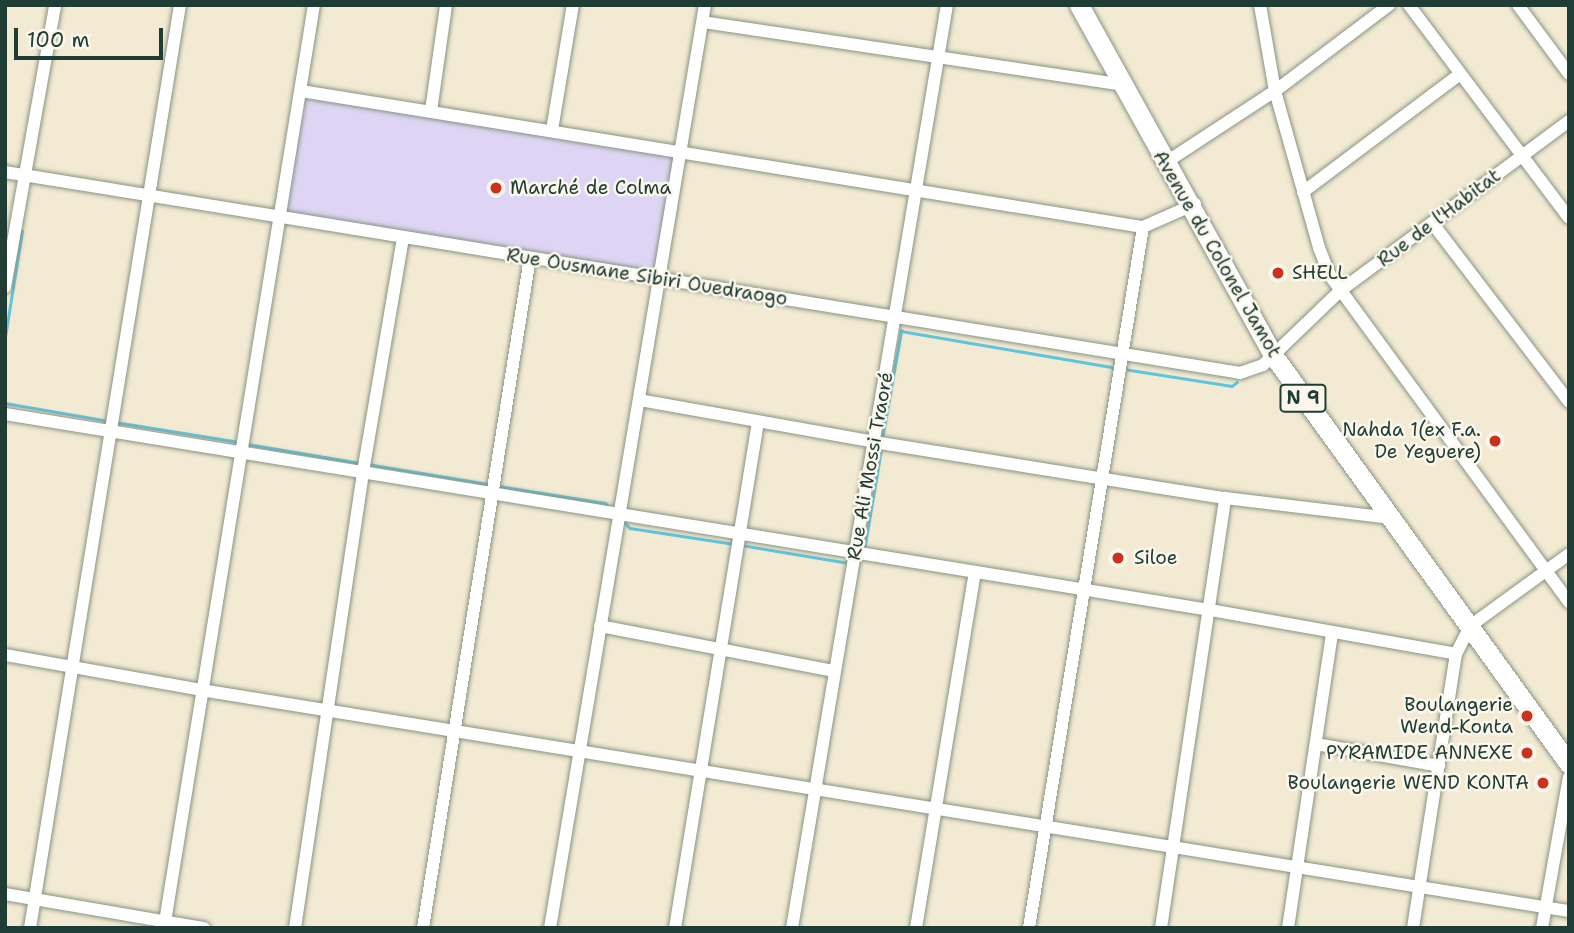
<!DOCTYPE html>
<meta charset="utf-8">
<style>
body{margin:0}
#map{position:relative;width:1574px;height:933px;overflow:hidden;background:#f2ead2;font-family:"Shantell Sans",sans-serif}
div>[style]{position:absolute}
.built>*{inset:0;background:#ded5f5;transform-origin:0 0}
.stream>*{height:2.5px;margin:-1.25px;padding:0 1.25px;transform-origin:1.25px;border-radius:1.25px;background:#5fc4dc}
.roads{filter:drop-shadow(0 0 2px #889483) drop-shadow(0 0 2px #889483)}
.minor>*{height:12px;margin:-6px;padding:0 6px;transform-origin:6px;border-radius:6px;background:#fff}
.primary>*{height:19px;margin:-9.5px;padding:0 9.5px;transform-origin:9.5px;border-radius:9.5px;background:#fff}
.dots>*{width:19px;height:19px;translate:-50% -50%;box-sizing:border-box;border:4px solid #fbf7ec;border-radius:50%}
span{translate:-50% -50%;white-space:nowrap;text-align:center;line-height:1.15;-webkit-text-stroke:5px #fbf7ec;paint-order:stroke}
.shield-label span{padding:2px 5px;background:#fbf7ec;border:2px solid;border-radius:5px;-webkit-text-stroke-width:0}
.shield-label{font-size:18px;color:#1f3d34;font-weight:700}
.poi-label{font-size:19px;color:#1f3d34}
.left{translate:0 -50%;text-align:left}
.right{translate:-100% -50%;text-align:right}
.street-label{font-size:19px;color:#1f3d34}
.frame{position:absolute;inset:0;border:7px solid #1f3d34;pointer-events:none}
.scale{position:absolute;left:14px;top:28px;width:149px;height:32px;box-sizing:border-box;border:4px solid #1f3d34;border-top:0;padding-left:9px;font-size:21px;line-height:24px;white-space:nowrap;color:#1f3d34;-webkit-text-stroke:5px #fbf7ec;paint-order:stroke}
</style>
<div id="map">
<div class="built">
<div style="left:301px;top:91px;width:382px;height:129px;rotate:9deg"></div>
</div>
<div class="stream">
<div style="left:5px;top:337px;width:107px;rotate:-80.9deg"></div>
<div style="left:1124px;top:369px;width:109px;rotate:8.9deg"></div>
<div style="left:1232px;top:386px;width:6px;rotate:-39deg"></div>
<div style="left:5px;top:403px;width:106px;rotate:9.8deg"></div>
<div style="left:115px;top:422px;width:127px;rotate:9.1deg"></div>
<div style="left:882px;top:439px;width:110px;rotate:-80deg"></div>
<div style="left:901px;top:331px;width:219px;rotate:9.7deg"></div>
<div style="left:247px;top:444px;width:116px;rotate:9.5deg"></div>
<div style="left:367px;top:464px;width:124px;rotate:9.3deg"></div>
<div style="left:499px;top:486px;width:107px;rotate:9.1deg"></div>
<div style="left:605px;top:503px;width:4px;rotate:45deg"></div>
<div style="left:623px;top:521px;width:10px;rotate:45deg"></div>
<div style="left:630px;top:528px;width:105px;rotate:8.7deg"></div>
<div style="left:741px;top:545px;width:109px;rotate:9.5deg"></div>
<div style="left:864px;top:550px;width:102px;rotate:-80.4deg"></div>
</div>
<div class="roads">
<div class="minor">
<div style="left:1260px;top:5px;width:87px;rotate:80.1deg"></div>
<div style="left:1275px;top:91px;width:163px;rotate:74.3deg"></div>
<div style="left:1319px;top:248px;width:31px;rotate:68deg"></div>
<div style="left:1331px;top:277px;width:403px;rotate:53.8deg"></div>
<div style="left:1409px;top:5px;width:266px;rotate:53.1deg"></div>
<div style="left:1518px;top:5px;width:86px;rotate:53.5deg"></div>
<div style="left:703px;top:22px;width:427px;rotate:8.5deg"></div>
<div style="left:301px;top:91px;width:853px;rotate:9.18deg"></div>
<div style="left:1143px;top:227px;width:57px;rotate:-23.9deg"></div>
<div style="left:431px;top:111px;width:107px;rotate:-81.9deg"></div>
<div style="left:552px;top:130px;width:127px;rotate:-80.5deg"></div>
<div style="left:1174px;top:157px;width:121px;rotate:-33.2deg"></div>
<div style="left:1275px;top:91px;width:143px;rotate:-37deg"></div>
<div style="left:5px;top:172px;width:1251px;rotate:9.24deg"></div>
<div style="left:1240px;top:373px;width:24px;rotate:-19deg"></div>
<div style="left:1263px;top:365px;width:107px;rotate:-43.9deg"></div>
<div style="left:1340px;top:291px;width:285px;rotate:-36.6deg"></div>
<div style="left:1303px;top:192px;width:195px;rotate:-36.9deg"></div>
<div style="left:1433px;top:224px;width:224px;rotate:52.6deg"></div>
<div style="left:5px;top:287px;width:286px;rotate:-79.9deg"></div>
<div style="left:639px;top:400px;width:239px;rotate:10.1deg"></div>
<div style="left:874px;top:442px;width:355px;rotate:9.1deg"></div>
<div style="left:1225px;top:498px;width:166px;rotate:6.9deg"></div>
<div style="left:5px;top:414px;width:1221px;rotate:9.24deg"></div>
<div style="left:1210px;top:610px;width:250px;rotate:10.1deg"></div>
<div style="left:600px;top:626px;width:238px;rotate:10.9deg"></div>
<div style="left:5px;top:655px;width:199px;rotate:10.1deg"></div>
<div style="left:201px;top:690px;width:1386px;rotate:9.18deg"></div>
<div style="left:1316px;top:744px;width:125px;rotate:10.1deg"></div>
<div style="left:5px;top:894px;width:202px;rotate:9.7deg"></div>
<div style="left:30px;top:928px;width:935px;rotate:-80.77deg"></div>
<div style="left:164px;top:928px;width:935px;rotate:-80.77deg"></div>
<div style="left:295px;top:928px;width:461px;rotate:-81.5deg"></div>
<div style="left:363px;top:472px;width:238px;rotate:-80.3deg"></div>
<div style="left:423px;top:928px;width:678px;rotate:-80.93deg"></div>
<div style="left:550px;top:928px;width:936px;rotate:-80.47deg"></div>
<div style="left:675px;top:928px;width:513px;rotate:-80.68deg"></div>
<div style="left:792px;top:928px;width:936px;rotate:-80.47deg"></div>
<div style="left:916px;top:928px;width:361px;rotate:-80.6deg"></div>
<div style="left:1029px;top:928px;width:710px;rotate:-80.76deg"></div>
<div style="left:1161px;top:928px;width:435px;rotate:-81.5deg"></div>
<div style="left:1288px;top:928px;width:297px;rotate:-81.5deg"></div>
<div style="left:1413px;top:928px;width:277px;rotate:-81.1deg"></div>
<div style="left:1456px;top:654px;width:31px;rotate:-63deg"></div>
<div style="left:1470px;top:626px;width:122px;rotate:-36deg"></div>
<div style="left:1542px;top:928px;width:153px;rotate:-79.9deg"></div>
</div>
<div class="primary">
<div style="left:1079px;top:5px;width:400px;rotate:61deg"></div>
<div style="left:1273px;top:355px;width:505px;rotate:54.11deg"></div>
</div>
</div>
<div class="dots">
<div style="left:496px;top:188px;background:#c8321e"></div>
<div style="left:1278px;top:273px;background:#c8321e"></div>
<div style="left:1495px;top:441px;background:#c8321e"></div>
<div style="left:1118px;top:558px;background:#c8321e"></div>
<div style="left:1527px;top:716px;background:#c8321e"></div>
<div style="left:1527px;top:753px;background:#c8321e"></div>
<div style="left:1543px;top:783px;background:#c8321e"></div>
</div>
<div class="shield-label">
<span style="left:1303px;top:398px">N 9</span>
</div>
<div class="poi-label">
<span class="left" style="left:510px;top:188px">Marché de Colma</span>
<span class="left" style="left:1292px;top:273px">SHELL</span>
<span class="right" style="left:1481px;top:441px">Nahda 1(ex F.a.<br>De Yeguere)</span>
<span class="left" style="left:1134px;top:558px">Siloe</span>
<span class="right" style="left:1513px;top:716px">Boulangerie<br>Wend-Konta</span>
<span class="right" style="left:1513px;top:753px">PYRAMIDE ANNEXE</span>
<span class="right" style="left:1529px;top:783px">Boulangerie WEND KONTA</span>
</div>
<div class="street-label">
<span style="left:1439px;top:218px;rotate:-37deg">Rue de l'Habitat</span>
<span style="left:1217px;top:254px;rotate:60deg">Avenue du Colonel Jamot</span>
<span style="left:647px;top:277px;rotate:9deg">Rue Ousmane Sibiri Ouedraogo</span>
<span style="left:870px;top:466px;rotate:-80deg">Rue Ali Mossi Traoré</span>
</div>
<div class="frame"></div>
<div class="scale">100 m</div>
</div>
